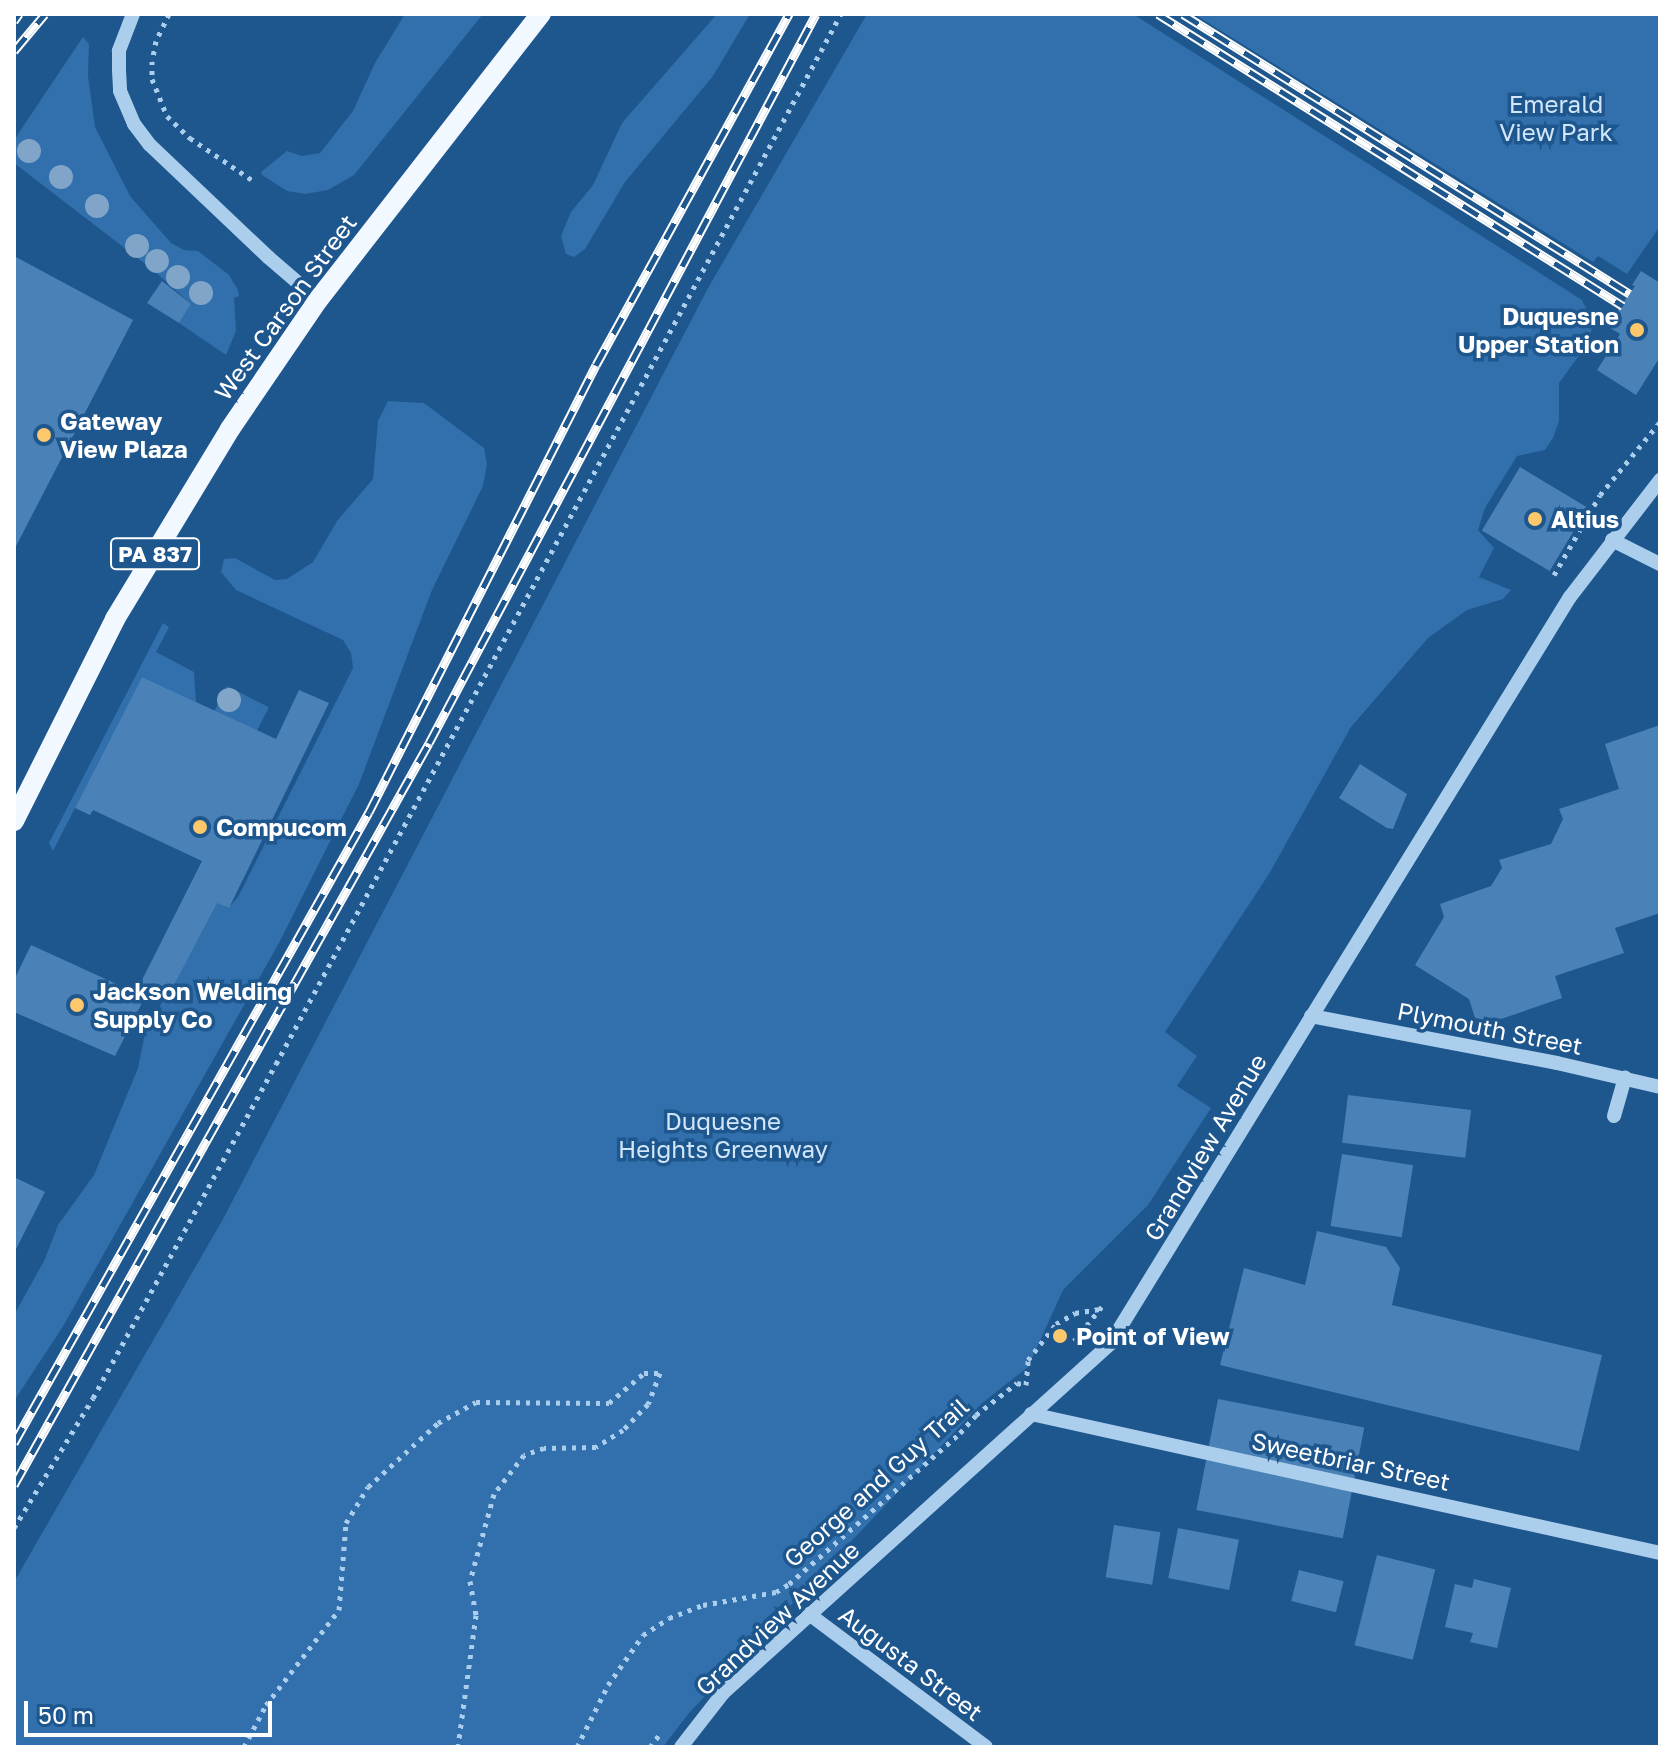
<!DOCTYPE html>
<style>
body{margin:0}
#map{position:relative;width:1674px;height:1761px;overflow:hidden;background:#1e568e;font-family:"Golos Text",sans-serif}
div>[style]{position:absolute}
.green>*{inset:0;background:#3170ac;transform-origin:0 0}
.building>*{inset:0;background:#4a82b8;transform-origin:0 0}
.path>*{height:5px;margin-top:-2.5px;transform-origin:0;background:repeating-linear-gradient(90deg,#acceed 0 4px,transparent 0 10px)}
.minor>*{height:14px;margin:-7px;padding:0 7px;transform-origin:7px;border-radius:7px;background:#acceed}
.major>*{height:20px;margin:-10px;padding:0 10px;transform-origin:10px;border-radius:10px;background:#f2f8ff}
.rail>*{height:9px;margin-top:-4.5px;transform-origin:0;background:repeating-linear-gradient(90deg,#1e568e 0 18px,#fff 0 36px);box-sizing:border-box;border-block:2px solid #fff}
.trees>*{width:24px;height:24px;margin:-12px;border-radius:50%;background:#80a5c9}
.dots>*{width:22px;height:22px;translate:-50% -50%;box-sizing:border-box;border:4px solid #1e568e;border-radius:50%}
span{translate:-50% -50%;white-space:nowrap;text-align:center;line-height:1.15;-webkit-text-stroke:7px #1e568e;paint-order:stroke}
.shield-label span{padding:2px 6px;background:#1e568e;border:2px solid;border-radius:6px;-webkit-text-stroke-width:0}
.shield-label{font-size:22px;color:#fff;font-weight:700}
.park-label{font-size:24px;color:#d1e6f9}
.street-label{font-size:24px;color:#fff}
.poi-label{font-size:24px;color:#fff;font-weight:700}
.right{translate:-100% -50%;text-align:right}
.left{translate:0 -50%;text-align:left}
.frame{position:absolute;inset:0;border:16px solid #fff;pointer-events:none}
.scale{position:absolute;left:24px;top:1701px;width:248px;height:36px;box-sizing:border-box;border:4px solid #fff;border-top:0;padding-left:10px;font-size:24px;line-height:28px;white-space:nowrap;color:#fff;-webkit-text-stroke:6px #1e568e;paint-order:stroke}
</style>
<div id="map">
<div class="green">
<div style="clip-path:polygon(405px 14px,483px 14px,354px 175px,328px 190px,305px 194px,287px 191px,262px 175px,261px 172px,287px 151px,302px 156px,320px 153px,353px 111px,375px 63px)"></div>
<div style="clip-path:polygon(717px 14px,750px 14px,713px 76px,625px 182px,585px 249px,574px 257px,566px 254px,561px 236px,571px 212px,593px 185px,622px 123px)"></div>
<div style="clip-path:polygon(867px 14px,1133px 14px,1582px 300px,1593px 323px,1589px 342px,1559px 383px,1559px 421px,1553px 438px,1545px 450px,1517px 456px,1485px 508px,1478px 530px,1494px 548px,1479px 577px,1511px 590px,1503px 599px,1467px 610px,1428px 638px,1351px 727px,1269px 874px,1165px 1032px,1197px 1056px,1177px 1086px,1211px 1108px,1148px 1205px,1063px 1290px,1028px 1367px,981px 1404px,689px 1713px,663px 1747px,14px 1747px,14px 1582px,223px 1219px,708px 288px)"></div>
<div style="clip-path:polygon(1194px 14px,1660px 14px,1660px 226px,1627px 274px,1598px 256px,1593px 262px)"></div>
<div style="clip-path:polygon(83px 37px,89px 44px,88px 76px,95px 127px,130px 196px,171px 243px,184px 250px,198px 251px,229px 275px,238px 290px,239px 296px,234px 298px,236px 331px,226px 355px,179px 323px,191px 304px,153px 270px,14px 163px,14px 140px)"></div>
<div style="clip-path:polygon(388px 401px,424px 403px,484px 448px,487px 464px,483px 486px,432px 590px,359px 784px,279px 943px,62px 1328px,14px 1401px,14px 1315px,45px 1259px,58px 1225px,94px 1175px,138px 1068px,145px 1033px,154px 1017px,217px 902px,228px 908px,238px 897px,353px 668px,351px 653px,343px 640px,236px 590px,221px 572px,224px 559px,235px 558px,275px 580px,287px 579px,313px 562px,337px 521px,373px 479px,378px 421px)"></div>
<div style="clip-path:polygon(163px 623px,169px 627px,156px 652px,194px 672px,196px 702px,142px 677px,53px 851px,49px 843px)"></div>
<div style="left:227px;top:686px;width:47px;height:28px;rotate:27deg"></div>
</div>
<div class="building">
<div style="clip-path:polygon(14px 256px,133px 320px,14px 550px)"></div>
<div style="clip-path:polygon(1641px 271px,1660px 283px,1660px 357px,1636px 395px,1597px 370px,1620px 334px,1607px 326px,1635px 286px,1632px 285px)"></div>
<div style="clip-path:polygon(162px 281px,191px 304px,179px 323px,147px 303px)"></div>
<div style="left:1520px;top:467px;width:79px;height:74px;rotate:31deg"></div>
<div style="clip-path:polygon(142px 677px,276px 739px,299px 690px,329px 703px,229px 908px,217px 903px,167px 998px,140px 984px,202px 861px,93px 810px,90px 815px,75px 808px)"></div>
<div style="clip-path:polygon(1660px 725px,1660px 913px,1615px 928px,1624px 953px,1555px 976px,1562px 998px,1478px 1027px,1469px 999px,1415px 965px,1444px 917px,1440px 904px,1491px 886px,1502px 868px,1499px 860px,1551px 844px,1563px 819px,1559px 809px,1619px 789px,1605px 744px)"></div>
<div style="clip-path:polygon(1360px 764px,1407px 794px,1393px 829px,1387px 828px,1339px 798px)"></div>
<div style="clip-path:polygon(31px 945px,145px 997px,115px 1056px,14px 1012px,14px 980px)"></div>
<div style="left:1348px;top:1095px;width:124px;height:48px;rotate:7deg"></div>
<div style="left:1342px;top:1154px;width:72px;height:73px;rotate:9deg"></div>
<div style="clip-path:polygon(14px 1177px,45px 1192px,14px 1253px)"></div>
<div style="clip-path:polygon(1317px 1231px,1386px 1247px,1400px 1268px,1392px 1305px,1602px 1355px,1579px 1451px,1220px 1365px,1244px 1268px,1305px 1285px)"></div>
<div style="left:1218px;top:1399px;width:149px;height:113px;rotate:11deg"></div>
<div style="left:1114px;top:1525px;width:47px;height:53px;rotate:9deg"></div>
<div style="left:1178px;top:1528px;width:62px;height:51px;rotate:11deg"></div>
<div style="left:1377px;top:1555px;width:60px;height:93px;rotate:14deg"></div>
<div style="left:1299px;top:1570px;width:46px;height:32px;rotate:14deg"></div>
<div style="clip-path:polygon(1474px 1579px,1511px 1588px,1497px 1648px,1470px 1642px,1473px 1633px,1445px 1627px,1455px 1584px,1472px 1588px)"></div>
</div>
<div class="path">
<div style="left:169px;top:14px;width:30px;rotate:116deg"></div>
<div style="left:156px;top:41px;width:20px;rotate:101deg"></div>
<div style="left:152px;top:61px;width:18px;rotate:90deg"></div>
<div style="left:152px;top:79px;width:40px;rotate:68deg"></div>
<div style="left:167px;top:116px;width:32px;rotate:44deg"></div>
<div style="left:190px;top:138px;width:78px;rotate:34.1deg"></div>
<div style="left:1554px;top:575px;width:92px;rotate:-60.1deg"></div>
<div style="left:1600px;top:495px;width:94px;rotate:-50.6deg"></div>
<div style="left:1074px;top:1341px;width:46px;rotate:-51.1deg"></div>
<div style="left:14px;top:1528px;width:152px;rotate:-58.7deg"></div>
<div style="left:93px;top:1398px;width:381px;rotate:-61.3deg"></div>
<div style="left:276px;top:1064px;width:1192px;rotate:-61.72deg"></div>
<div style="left:244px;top:1747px;width:47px;rotate:-62.4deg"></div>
<div style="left:266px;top:1705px;width:120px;rotate:-52.5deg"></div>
<div style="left:339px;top:1610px;width:87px;rotate:-85.4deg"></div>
<div style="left:346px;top:1523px;width:42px;rotate:-58.6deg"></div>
<div style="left:368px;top:1487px;width:95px;rotate:-42.4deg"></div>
<div style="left:438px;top:1423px;width:43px;rotate:-28.9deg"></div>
<div style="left:476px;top:1402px;width:133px;rotate:0.4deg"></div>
<div style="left:609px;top:1403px;width:46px;rotate:-40.6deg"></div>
<div style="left:644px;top:1373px;width:16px"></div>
<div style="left:660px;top:1373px;width:33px;rotate:111deg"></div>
<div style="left:648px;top:1404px;width:36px;rotate:134deg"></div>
<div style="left:623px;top:1430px;width:32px;rotate:148deg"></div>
<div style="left:596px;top:1447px;width:52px;rotate:178.9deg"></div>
<div style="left:544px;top:1448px;width:21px;rotate:161deg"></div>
<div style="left:524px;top:1455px;width:49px;rotate:127.6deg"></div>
<div style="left:494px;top:1494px;width:90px;rotate:105.4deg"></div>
<div style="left:470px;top:1581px;width:35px;rotate:80deg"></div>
<div style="left:476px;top:1615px;width:133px;rotate:97.8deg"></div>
<div style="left:577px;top:1747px;width:69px;rotate:-63.4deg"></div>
<div style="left:608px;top:1685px;width:61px;rotate:-55deg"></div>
<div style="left:643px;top:1635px;width:31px;rotate:-33deg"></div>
<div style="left:669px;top:1618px;width:36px;rotate:-21deg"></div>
<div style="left:703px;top:1605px;width:74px;rotate:-10.1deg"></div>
<div style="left:776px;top:1592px;width:15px;rotate:-32deg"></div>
<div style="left:789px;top:1584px;width:228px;rotate:-41.4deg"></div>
<div style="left:960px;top:1433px;width:24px;rotate:-48deg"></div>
<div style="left:976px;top:1415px;width:52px;rotate:-38deg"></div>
<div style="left:1017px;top:1383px;width:9px;rotate:13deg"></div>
<div style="left:1026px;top:1385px;width:25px;rotate:-85deg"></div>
<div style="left:1028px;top:1360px;width:46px;rotate:-52.1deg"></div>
<div style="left:1056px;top:1324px;width:22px;rotate:-30deg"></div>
<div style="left:1075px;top:1313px;width:25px;rotate:-9deg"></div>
<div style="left:650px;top:1747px;width:15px;rotate:-53deg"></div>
</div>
<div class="minor">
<div style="left:133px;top:14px;width:40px;rotate:111deg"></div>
<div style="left:119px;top:51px;width:19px;rotate:90deg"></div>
<div style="left:119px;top:70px;width:21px;rotate:87deg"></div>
<div style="left:120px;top:91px;width:36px;rotate:67deg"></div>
<div style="left:134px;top:124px;width:26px;rotate:53deg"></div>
<div style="left:150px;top:145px;width:163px;rotate:43.5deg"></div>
<div style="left:268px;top:257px;width:66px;rotate:40.7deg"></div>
<div style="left:1612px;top:540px;width:54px;rotate:26.6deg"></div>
<div style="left:1311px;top:1016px;width:250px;rotate:10.8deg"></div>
<div style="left:1557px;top:1063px;width:106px;rotate:13.1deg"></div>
<div style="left:1614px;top:1116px;width:40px;rotate:-74deg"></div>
<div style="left:1031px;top:1414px;width:644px;rotate:12.46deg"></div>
<div style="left:809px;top:1614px;width:221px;rotate:36.9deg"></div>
<div style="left:681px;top:1747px;width:68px;rotate:-52.1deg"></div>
<div style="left:723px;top:1693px;width:521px;rotate:-42.04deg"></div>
<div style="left:1110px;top:1344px;width:877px;rotate:-58.38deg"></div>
<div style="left:1570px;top:597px;width:148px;rotate:-52.4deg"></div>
</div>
<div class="major">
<div style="left:14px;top:821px;width:226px;rotate:-63.4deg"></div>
<div style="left:115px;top:619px;width:222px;rotate:-58.8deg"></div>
<div style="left:230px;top:429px;width:156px;rotate:-55.7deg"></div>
<div style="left:318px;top:300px;width:363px;rotate:-52.1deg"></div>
</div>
<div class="rail">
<div style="left:1158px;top:14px;width:549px;rotate:32.13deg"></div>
<div style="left:1183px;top:14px;width:527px;rotate:32.06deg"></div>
<div style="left:14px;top:21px;width:9px;rotate:-54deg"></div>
<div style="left:14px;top:51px;width:48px;rotate:-50deg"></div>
<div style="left:14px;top:1443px;width:724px;rotate:-60.64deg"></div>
<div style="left:369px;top:812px;width:501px;rotate:-63.08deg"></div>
<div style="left:596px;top:365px;width:401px;rotate:-61.2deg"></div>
<div style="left:14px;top:1485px;width:850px;rotate:-60.78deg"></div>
<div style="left:429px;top:743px;width:825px;rotate:-62.04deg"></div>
</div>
<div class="trees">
<div style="left:29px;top:151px"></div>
<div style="left:61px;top:177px"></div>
<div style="left:97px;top:206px"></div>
<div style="left:137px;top:246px"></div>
<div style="left:157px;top:261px"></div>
<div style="left:178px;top:277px"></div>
<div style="left:201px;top:293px"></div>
<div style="left:229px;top:700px"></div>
</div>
<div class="dots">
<div style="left:1637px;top:330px;background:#fcc86b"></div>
<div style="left:44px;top:435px;background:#fcc86b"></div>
<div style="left:1535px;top:519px;background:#fcc86b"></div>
<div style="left:200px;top:827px;background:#fcc86b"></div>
<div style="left:77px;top:1005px;background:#fcc86b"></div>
<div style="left:1060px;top:1336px;background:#fcc86b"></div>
</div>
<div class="shield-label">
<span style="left:155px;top:554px">PA 837</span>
</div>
<div class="park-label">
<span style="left:1556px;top:118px">Emerald<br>View Park</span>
<span style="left:723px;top:1135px">Duquesne<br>Heights Greenway</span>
</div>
<div class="street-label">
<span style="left:285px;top:307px;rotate:-54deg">West Carson Street</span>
<span style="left:1490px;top:1028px;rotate:11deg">Plymouth Street</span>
<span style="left:1205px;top:1147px;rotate:-59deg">Grandview Avenue</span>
<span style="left:1351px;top:1461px;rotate:12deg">Sweetbriar Street</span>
<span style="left:876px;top:1482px;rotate:-42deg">George and Guy Trail</span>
<span style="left:777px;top:1618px;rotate:-43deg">Grandview Avenue</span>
<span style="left:911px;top:1663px;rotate:37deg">Augusta Street</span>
</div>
<div class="poi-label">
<span class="right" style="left:1619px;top:330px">Duquesne<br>Upper Station</span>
<span class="left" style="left:60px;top:435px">Gateway<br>View Plaza</span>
<span class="left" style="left:1551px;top:519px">Altius</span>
<span class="left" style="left:216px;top:827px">Compucom</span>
<span class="left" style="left:93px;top:1005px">Jackson Welding<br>Supply Co</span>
<span class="left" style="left:1076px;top:1336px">Point of View</span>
</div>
<div class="frame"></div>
<div class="scale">50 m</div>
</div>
